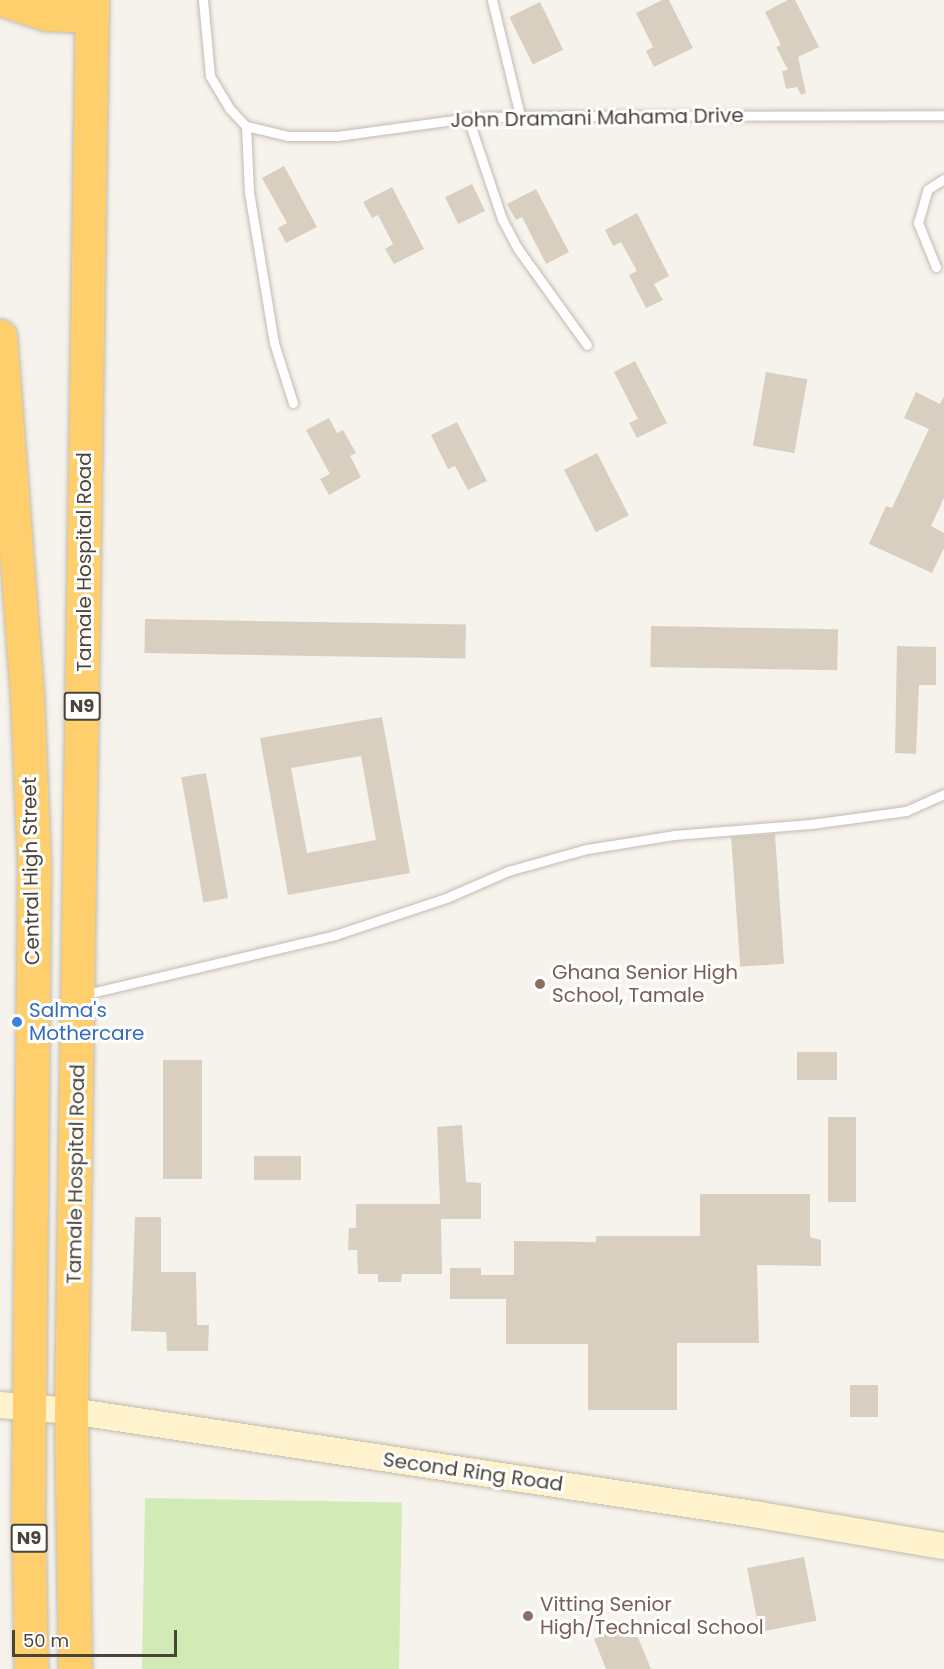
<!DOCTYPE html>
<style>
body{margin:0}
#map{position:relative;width:944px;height:1669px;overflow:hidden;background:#f6f3ec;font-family:Poppins,sans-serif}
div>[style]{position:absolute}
.green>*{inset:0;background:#d2eab5;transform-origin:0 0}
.building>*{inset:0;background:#d8cfc1;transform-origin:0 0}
.roads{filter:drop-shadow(0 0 2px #c2bbae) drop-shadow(0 0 2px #c2bbae)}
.lane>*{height:9px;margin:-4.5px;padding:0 4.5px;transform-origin:4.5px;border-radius:4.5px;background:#fff}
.secondary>*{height:26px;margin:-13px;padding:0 13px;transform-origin:13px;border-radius:13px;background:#fff3cd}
.highway>*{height:33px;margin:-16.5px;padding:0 16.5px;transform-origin:16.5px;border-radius:16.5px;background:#ffcf6e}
.dots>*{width:16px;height:16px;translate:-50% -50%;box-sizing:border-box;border:3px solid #fff;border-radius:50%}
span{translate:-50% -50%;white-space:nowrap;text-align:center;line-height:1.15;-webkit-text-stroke:6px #fff;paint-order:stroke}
.shield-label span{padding:2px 4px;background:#fff;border:2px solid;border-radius:4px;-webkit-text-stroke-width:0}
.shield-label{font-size:18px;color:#4b4439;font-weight:700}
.street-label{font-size:20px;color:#4b4439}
.education-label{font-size:20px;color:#785e54}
.left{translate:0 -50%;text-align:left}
.shop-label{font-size:20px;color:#366cbe}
.scale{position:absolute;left:12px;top:1630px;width:165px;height:27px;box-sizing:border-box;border:3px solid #4b4439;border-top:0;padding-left:8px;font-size:18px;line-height:21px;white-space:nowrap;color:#4b4439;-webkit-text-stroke:4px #fff;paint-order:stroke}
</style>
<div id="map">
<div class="green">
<div style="left:145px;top:1498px;width:257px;height:171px;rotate:1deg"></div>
</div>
<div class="building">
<div style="clip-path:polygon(662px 0,669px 0,693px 48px,654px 67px,646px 51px,653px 47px,636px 13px)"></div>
<div style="clip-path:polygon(788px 0,795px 0,819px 47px,798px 57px,806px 93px,801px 95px,797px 87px,786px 89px,782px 71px,788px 70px,776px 47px,781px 45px,765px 12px)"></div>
<div style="left:540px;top:2px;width:53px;height:34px;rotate:64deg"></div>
<div style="clip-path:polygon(284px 166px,317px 227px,286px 243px,278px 228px,287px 223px,262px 178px)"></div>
<div style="left:472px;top:184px;width:30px;height:30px;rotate:64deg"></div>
<div style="clip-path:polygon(392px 187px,424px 249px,394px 264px,385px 249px,393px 244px,378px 215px,372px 218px,363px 202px)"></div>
<div style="clip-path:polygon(536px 189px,569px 252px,546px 264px,522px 217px,516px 220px,507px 204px)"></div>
<div style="clip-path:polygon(637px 213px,669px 276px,654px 284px,663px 300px,646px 308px,629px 275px,637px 271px,621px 242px,613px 246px,605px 230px)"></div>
<div style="clip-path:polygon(635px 361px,667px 423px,637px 438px,629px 423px,638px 419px,614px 372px)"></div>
<div style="left:766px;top:372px;width:42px;height:75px;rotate:10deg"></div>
<div style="clip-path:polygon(916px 392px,940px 404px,944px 396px,944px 498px,931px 526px,944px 533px,944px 548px,932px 573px,869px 544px,886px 506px,892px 508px,929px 429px,904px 418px)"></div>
<div style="clip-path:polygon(329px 418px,337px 433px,343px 430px,356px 453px,350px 456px,361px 477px,329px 495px,320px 479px,330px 474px,306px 430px)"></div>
<div style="clip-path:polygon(457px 422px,487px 481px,468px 490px,455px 466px,448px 469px,431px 435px)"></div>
<div style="left:597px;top:453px;width:70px;height:37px;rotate:63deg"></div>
<div style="left:145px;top:619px;width:321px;height:34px;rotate:1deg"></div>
<div style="left:651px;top:626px;width:187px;height:41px;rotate:1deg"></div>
<div style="clip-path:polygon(897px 646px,936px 647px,936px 685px,919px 685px,916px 754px,895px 753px)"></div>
<div style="clip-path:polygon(evenodd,382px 717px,410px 873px,288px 895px,260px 738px,382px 717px,361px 756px,376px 840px,307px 853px,291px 768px,361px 756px)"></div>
<div style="left:206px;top:773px;width:127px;height:25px;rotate:80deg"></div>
<div style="left:775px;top:834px;width:130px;height:44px;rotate:86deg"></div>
<div style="left:797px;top:1052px;width:40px;height:28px"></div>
<div style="left:163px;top:1060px;width:39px;height:119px"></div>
<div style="left:828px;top:1117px;width:28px;height:85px"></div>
<div style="clip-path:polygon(462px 1125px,466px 1182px,481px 1183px,481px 1219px,441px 1219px,442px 1274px,402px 1274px,401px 1282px,378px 1282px,378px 1274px,358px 1274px,357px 1250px,348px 1250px,349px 1228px,356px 1228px,356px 1204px,440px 1204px,437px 1127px)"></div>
<div style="left:254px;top:1156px;width:47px;height:24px"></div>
<div style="clip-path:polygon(700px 1194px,810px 1194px,810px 1237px,821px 1240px,821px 1266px,757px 1265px,759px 1343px,677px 1343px,677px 1410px,588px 1410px,588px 1344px,506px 1344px,506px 1299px,450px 1299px,450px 1268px,481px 1268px,481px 1275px,514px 1275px,514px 1241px,596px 1242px,596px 1236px,700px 1236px)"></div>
<div style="clip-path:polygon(135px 1217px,161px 1217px,161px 1272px,196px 1272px,197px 1325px,209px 1325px,208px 1351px,167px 1351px,166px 1332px,131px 1331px)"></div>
<div style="left:850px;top:1385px;width:28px;height:32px"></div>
<div style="left:804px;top:1557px;width:65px;height:58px;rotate:79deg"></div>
<div style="clip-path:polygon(632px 1623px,651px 1669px,606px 1669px,594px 1639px)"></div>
</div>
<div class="roads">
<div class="lane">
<div style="left:203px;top:0;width:76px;rotate:84.7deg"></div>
<div style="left:210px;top:76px;width:37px;rotate:59deg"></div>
<div style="left:229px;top:108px;width:25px;rotate:47deg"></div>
<div style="left:246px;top:126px;width:43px;rotate:13.4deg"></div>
<div style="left:288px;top:136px;width:49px"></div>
<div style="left:337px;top:136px;width:132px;rotate:-7.8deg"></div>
<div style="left:468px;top:118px;width:52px;rotate:-2.2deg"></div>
<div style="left:520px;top:116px;width:424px;rotate:-0.1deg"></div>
<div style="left:492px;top:0;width:119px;rotate:76.4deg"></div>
<div style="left:468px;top:118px;width:107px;rotate:71.4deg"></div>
<div style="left:502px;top:219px;width:34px;rotate:62deg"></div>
<div style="left:518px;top:249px;width:118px;rotate:54.3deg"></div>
<div style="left:246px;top:126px;width:66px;rotate:87.4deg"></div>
<div style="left:249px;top:192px;width:153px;rotate:80.6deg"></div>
<div style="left:274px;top:343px;width:63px;rotate:72.4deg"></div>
<div style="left:936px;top:267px;width:48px;rotate:-112.2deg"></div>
<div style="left:918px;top:223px;width:35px;rotate:-74deg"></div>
<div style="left:928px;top:189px;width:19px;rotate:-32deg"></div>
<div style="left:82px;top:995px;width:260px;rotate:-13.3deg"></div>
<div style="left:335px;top:935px;width:117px;rotate:-18.4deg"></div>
<div style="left:446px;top:898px;width:68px;rotate:-23.5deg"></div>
<div style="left:508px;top:871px;width:82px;rotate:-15.6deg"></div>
<div style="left:587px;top:849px;width:88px;rotate:-9.1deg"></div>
<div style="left:674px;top:835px;width:137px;rotate:-4.6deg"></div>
<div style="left:811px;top:824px;width:96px;rotate:-7.8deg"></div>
<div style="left:906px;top:811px;width:42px;rotate:-24.1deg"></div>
</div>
<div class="secondary">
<div style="left:0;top:1405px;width:71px;rotate:4.8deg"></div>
<div style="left:71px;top:1411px;width:691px;rotate:8.58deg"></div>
<div style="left:754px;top:1514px;width:193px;rotate:9.6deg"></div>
</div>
<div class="highway">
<div style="left:4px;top:0;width:44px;rotate:18.4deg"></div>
<div style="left:46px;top:14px;width:46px;rotate:2.5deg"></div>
<div style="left:0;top:336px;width:362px;rotate:85.7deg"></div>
<div style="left:27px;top:697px;width:168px;rotate:87.6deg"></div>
<div style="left:34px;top:865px;width:648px;rotate:90.53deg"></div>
<div style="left:28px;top:1513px;width:156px;rotate:88.9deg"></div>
<div style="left:75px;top:1669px;width:258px;rotate:-90.9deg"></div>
<div style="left:71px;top:1411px;width:1411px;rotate:-89.15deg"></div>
</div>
</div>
<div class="dots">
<div style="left:540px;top:984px;background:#8d6e63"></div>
<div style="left:17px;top:1022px;background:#3f7fe0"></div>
<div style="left:528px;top:1616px;background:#8d6e63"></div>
</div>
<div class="shield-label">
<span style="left:82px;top:706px">N9</span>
<span style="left:29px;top:1538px">N9</span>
</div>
<div class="street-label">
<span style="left:597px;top:118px;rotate:-1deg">John Dramani Mahama Drive</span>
<span style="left:84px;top:562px;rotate:-90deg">Tamale Hospital Road</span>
<span style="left:31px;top:871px;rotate:-91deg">Central High Street</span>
<span style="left:76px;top:1174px;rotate:-89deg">Tamale Hospital Road</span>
<span style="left:473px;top:1472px;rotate:8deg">Second Ring Road</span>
</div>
<div class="education-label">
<span class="left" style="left:552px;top:984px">Ghana Senior High<br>School, Tamale</span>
<span class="left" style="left:540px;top:1616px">Vitting Senior<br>High/Technical School</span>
</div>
<div class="shop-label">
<span class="left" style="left:29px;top:1022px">Salma's<br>Mothercare</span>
</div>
<div class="scale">50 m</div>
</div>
